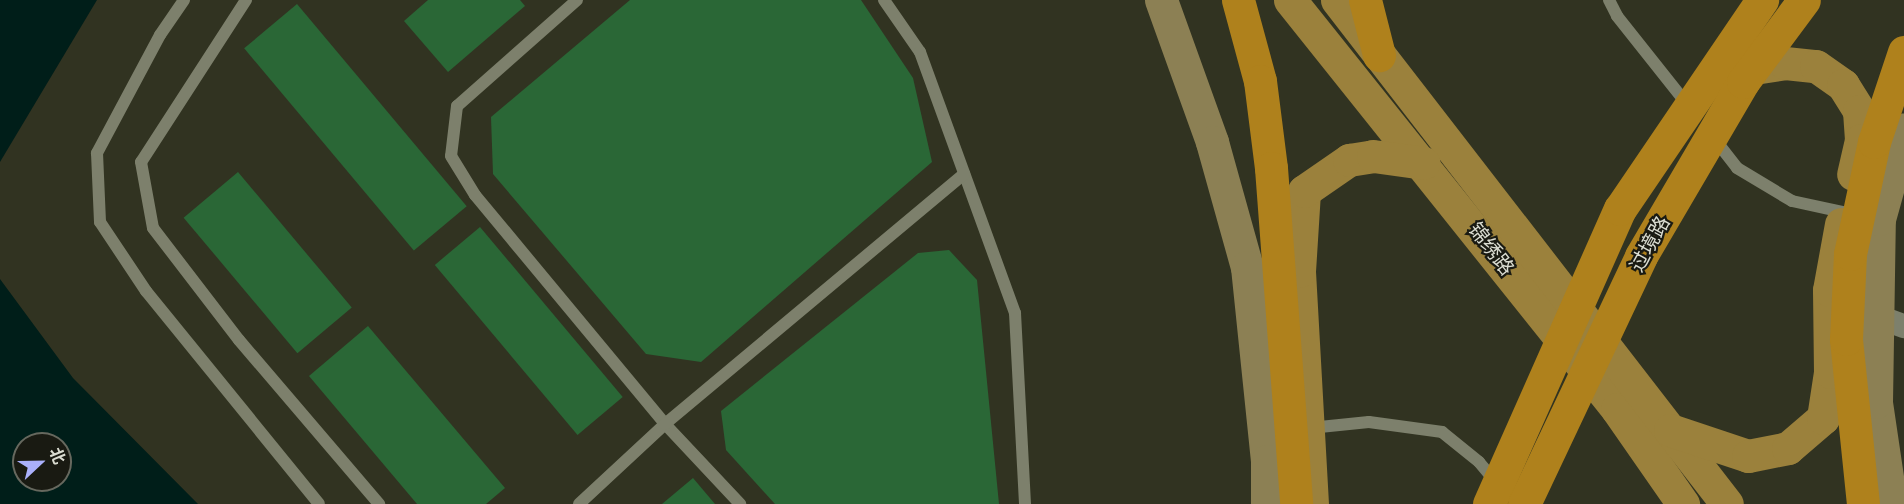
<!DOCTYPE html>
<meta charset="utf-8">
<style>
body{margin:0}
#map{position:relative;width:1904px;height:504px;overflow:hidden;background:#313321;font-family:"Fira Sans","Noto Sans SC",sans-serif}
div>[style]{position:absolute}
.water>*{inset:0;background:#001e19}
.building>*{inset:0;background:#2a6736;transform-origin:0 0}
.lane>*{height:12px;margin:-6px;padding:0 6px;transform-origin:6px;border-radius:6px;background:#7d806c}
.street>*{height:24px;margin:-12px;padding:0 12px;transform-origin:12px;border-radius:12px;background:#7d806c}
.secondary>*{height:33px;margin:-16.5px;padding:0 16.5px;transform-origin:16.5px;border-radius:16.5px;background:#8c8054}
.primary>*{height:33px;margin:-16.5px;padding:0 16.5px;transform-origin:16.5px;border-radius:16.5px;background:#9b813c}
.highway>*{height:33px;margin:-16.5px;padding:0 16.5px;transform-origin:16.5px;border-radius:16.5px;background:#af811c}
span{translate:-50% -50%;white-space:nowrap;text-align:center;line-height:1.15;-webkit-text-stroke:4.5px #191a12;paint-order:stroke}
.street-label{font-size:20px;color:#dadcd1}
.north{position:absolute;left:12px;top:432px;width:60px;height:60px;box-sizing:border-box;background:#191a12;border:2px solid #66685e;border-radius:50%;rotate:68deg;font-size:16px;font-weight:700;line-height:24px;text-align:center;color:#dadcd1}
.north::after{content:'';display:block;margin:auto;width:21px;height:27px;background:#aab0fb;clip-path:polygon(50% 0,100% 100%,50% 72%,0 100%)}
</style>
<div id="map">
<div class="water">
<div style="clip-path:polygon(0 0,97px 0,0 162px)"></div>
<div style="clip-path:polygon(evenodd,0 279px,73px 378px,198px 504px,0 504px,0 279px,24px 444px,60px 444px,60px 480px,24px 480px,24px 444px)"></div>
</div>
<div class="building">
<div style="clip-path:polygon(428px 0,520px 0,525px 6px,448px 72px,404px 21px)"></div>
<div style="clip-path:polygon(630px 0,861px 0,913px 78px,932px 162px,701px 362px,646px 354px,493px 174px,491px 117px)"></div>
<div style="left:297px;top:4px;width:264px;height:69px;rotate:50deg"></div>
<div style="left:238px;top:172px;width:177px;height:71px;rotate:50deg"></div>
<div style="left:480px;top:227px;width:222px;height:59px;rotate:50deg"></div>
<div style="clip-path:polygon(949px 250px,977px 280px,999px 504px,775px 504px,726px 450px,721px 411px,918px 253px)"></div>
<div style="clip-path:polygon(368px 326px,505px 488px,486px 504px,417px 504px,309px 376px)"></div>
<div style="clip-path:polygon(693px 478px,715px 504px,662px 504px)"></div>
</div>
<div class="lane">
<div style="left:184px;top:0;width:42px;rotate:124.4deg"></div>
<div style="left:160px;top:35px;width:134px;rotate:118.1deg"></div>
<div style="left:97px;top:153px;width:69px;rotate:87.5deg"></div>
<div style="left:100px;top:222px;width:83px;rotate:56.3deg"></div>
<div style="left:146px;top:291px;width:274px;rotate:50.9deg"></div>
<div style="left:246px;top:0;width:193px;rotate:122.9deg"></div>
<div style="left:141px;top:162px;width:67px;rotate:79.7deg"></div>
<div style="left:153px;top:228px;width:141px;rotate:52.5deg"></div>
<div style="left:239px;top:340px;width:216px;rotate:49.5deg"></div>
<div style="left:577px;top:0;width:160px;rotate:138.5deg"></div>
<div style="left:457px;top:106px;width:50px;rotate:96.8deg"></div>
<div style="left:451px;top:156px;width:46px;rotate:58.4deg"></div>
<div style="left:475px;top:195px;width:298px;rotate:50.3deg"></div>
<div style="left:665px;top:424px;width:110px;rotate:46.8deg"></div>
<div style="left:884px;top:0;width:63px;rotate:55.3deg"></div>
<div style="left:920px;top:52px;width:278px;rotate:70deg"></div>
<div style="left:1015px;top:313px;width:191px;rotate:87deg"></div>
<div style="left:1609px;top:0;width:18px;rotate:63deg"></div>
<div style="left:1617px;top:16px;width:112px;rotate:51.5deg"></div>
<div style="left:1713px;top:137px;width:39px;rotate:52deg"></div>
<div style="left:1737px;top:168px;width:64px;rotate:31deg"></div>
<div style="left:1792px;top:201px;width:56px;rotate:12.3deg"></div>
<div style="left:1310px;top:428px;width:59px;rotate:-5.8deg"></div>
<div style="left:1369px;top:422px;width:74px;rotate:7.8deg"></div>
<div style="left:1442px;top:432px;width:48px;rotate:39deg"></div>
<div style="left:1479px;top:462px;width:26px;rotate:50deg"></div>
<div style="left:579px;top:504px;width:117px;rotate:-42.9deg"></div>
<div style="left:665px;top:424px;width:390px;rotate:-39.9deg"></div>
</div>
<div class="street">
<div style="left:1876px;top:316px;width:30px;rotate:20deg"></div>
</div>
<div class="secondary">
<div style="left:1161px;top:0;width:151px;rotate:70.2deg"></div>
<div style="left:1212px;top:142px;width:130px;rotate:74.4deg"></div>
<div style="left:1247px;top:267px;width:195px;rotate:84.1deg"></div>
<div style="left:1267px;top:461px;width:43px;rotate:90deg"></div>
<div style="left:1891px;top:504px;width:103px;rotate:-98.4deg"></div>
<div style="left:1876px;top:402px;width:183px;rotate:-89.1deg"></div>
<div style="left:1879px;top:219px;width:93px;rotate:-74.5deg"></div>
</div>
<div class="primary">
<div style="left:1290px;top:0;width:524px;rotate:51.36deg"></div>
<div style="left:1617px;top:409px;width:116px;rotate:55.2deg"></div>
<div style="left:1337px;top:0;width:637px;rotate:52.27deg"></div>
<div style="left:1754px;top:68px;width:31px;rotate:-9deg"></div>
<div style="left:1785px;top:63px;width:31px;rotate:6deg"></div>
<div style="left:1816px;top:66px;width:33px;rotate:35deg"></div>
<div style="left:1843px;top:85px;width:31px;rotate:58deg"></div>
<div style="left:1859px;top:111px;width:29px;rotate:86deg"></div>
<div style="left:1861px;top:140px;width:35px;rotate:103deg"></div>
<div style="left:1670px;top:430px;width:82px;rotate:18.4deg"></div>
<div style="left:1748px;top:456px;width:41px;rotate:-11.3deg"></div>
<div style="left:1788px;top:448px;width:46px;rotate:-40.6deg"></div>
<div style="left:1823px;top:418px;width:47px;rotate:-81.3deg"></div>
<div style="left:1830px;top:372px;width:82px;rotate:-90.7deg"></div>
<div style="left:1829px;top:290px;width:67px;rotate:-79.7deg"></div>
<div style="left:1312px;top:504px;width:233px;rotate:-93.2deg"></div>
<div style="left:1299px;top:271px;width:80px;rotate:-86.4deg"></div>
<div style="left:1304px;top:191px;width:55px;rotate:-34.6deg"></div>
<div style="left:1349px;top:160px;width:24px;rotate:-9deg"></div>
<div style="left:1373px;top:156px;width:51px;rotate:7.8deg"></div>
</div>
<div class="highway">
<div style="left:1238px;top:0;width:84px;rotate:74.8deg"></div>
<div style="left:1260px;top:81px;width:88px;rotate:82.8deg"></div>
<div style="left:1271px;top:168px;width:337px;rotate:85.7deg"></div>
<div style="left:1365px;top:0;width:57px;rotate:75.7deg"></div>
<div style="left:1489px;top:504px;width:323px;rotate:-66.1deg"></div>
<div style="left:1620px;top:209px;width:253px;rotate:-55.8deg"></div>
<div style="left:1524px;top:504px;width:274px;rotate:-64.7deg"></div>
<div style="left:1641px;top:256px;width:202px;rotate:-59.6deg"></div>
<div style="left:1743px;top:82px;width:102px;rotate:-53.4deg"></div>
<div style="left:1863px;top:504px;width:166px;rotate:-95.9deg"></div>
<div style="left:1846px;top:339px;width:85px;rotate:-87.3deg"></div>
<div style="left:1850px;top:254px;width:115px;rotate:-77.9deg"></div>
<div style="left:1874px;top:142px;width:95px;rotate:-71.6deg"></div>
</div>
<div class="street-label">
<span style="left:1650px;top:244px;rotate:-61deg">过境路</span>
<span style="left:1491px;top:249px;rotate:52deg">锦绣路</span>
</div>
<div class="north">北</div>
</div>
